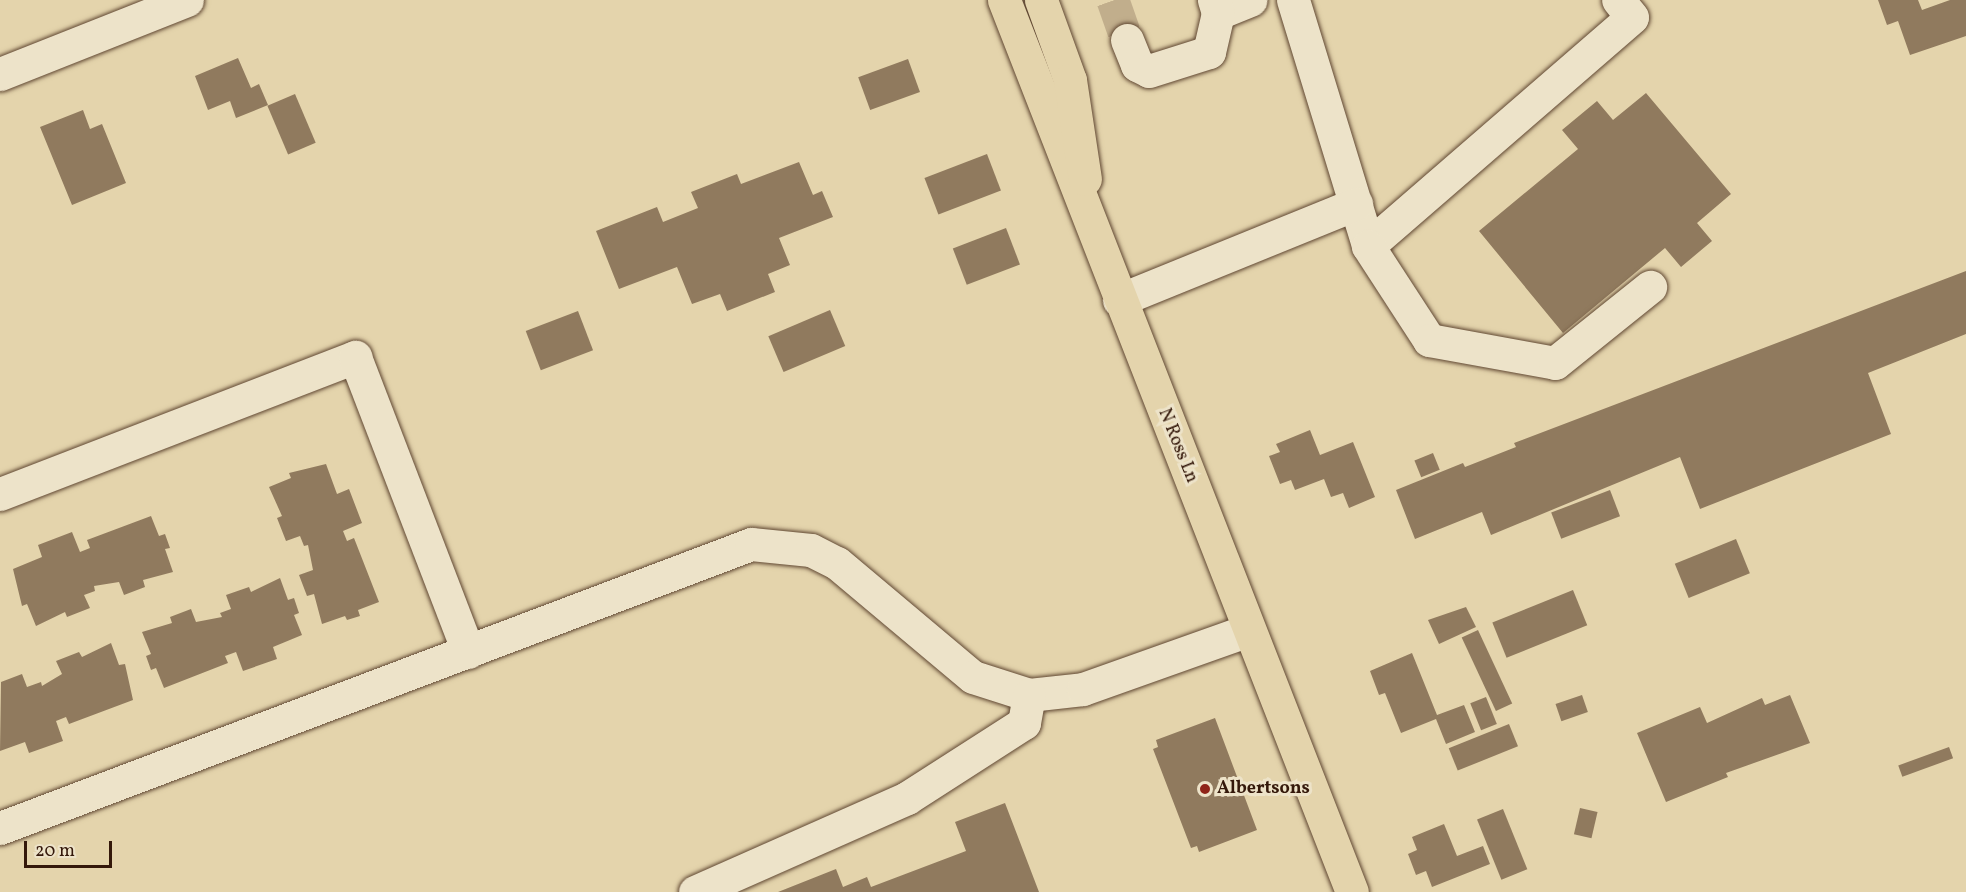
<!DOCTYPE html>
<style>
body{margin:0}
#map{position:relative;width:1966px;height:892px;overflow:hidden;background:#e4d4ac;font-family:Vollkorn,serif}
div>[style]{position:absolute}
.building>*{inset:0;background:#907a5e;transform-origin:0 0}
.minor-tunnel>*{height:33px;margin-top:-16.5px;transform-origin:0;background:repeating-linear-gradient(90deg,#c1ae8c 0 33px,transparent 0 49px)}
.roads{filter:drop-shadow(0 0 2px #604732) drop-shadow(0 0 2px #604732)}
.minor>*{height:33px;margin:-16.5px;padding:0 16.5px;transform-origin:16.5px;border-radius:16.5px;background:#ede3c9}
.major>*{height:33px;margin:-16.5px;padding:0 16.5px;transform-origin:16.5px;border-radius:16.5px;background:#e4d4ac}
.dots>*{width:16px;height:16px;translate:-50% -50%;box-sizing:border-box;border:3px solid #ede3c9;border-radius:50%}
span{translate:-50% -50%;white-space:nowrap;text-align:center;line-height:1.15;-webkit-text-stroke:6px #ede3c9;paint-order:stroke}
.street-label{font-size:18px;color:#34180a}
.poi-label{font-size:18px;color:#34180a;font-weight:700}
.left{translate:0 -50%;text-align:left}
.scale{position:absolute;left:24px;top:841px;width:88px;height:27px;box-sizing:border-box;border:3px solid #34180a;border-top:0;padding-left:8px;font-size:18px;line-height:21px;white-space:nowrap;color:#34180a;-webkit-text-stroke:4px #ede3c9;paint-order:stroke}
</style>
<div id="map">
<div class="building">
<div style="clip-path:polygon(1878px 0,1918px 0,1922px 10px,1950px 0,1966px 0,1966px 36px,1910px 55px,1898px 21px,1887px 25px)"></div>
<div style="clip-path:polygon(238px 58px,251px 88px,259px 84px,268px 105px,236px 118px,230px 101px,208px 110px,195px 76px)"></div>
<div style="left:908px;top:59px;width:35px;height:53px;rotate:70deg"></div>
<div style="clip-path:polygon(1646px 93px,1731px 194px,1697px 223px,1712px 241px,1681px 267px,1665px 248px,1563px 333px,1479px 231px,1578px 149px,1562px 130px,1597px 101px,1613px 120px)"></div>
<div style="left:295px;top:94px;width:53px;height:30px;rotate:67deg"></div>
<div style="clip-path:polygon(83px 110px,90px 129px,102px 124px,126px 183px,72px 205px,40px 127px)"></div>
<div style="left:987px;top:154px;width:39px;height:67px;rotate:69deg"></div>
<div style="clip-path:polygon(799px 162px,813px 195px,822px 191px,833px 217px,779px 238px,790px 265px,768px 274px,775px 292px,727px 311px,720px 294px,692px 304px,677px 267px,619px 289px,596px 231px,657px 207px,663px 222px,698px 208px,691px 192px,737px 174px,741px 184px)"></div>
<div style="left:1006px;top:228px;width:39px;height:57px;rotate:69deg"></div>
<div style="clip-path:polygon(1966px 271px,1966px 334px,1868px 373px,1891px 434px,1700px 509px,1680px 457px,1491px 535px,1482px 512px,1415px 539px,1396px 490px,1463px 463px,1465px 467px,1516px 447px,1514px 443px)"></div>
<div style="left:830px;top:310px;width:39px;height:67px;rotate:67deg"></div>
<div style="left:578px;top:311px;width:42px;height:56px;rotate:69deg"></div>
<div style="clip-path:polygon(1310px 430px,1320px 455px,1353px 442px,1375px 497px,1349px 508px,1343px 493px,1331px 497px,1324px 479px,1295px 490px,1291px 480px,1280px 484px,1269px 456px,1280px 452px,1276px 444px)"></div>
<div style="left:1433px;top:453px;width:18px;height:20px;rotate:68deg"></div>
<div style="clip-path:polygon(326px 464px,337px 494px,349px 489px,362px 523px,343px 531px,347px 541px,354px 538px,379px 602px,358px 610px,360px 616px,347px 620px,345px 616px,322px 624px,314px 594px,307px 596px,299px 575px,313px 570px,308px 545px,304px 546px,300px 536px,286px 541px,277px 518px,282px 516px,269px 487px,291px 478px,289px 473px)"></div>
<div style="left:1610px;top:490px;width:28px;height:63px;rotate:69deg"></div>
<div style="clip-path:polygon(151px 516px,159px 536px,165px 534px,170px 548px,165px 549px,173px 572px,143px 580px,145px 587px,124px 595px,119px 582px,94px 586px,95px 591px,84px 595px,90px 608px,67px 617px,65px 612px,36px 626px,27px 604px,22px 606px,13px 569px,42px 557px,38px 545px,72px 532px,80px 552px,90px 548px,87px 540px)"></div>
<div style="left:1736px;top:539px;width:37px;height:66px;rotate:68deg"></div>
<div style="clip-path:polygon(280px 578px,288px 600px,294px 598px,299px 613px,294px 615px,302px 635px,273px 647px,277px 659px,243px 671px,236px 652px,225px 656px,228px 663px,164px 688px,156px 668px,151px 670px,146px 656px,151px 654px,142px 632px,172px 623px,170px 617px,191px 609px,196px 622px,222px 617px,220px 613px,231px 609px,226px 595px,249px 587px,251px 592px)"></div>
<div style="left:1573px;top:590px;width:38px;height:87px;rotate:68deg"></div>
<div style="clip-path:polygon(1466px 607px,1476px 627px,1439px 644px,1428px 620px)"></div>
<div style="left:1478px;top:630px;width:81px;height:18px;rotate:65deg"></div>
<div style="clip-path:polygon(111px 643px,119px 665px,125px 664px,133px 700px,69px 724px,66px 717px,56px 721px,63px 741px,29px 753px,25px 742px,0 751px,1px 682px,22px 674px,27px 687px,41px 682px,42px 686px,62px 674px,56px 661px,79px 652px,82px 657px)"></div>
<div style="clip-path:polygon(1412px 653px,1437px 715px,1464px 705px,1475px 732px,1446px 744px,1436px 719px,1401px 733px,1385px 693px,1379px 695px,1370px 671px)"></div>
<div style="left:1582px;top:695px;width:18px;height:28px;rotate:71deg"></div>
<div style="clip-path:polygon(1790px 695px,1810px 743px,1726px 773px,1728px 777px,1666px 802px,1637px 733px,1700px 707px,1707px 723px,1762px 698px,1765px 705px)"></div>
<div style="left:1486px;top:697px;width:29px;height:17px;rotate:68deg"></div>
<div style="clip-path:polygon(1215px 718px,1257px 830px,1199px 852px,1197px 846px,1191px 848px,1153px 749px,1158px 747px,1156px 740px)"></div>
<div style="left:1509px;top:724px;width:24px;height:65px;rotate:68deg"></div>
<div style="left:1949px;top:747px;width:12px;height:54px;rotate:70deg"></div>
<div style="clip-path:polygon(1005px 803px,1039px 892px,778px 892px,836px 869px,843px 887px,867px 877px,871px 887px,966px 851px,955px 822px)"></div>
<div style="left:1580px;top:808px;width:18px;height:27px;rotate:13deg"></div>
<div style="left:1503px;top:809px;width:65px;height:28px;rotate:68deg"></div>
<div style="clip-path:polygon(1444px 824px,1457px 856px,1483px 846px,1490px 864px,1432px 887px,1426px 871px,1416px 875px,1408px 854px,1417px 850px,1412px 837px)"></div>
</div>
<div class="minor-tunnel">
<div style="left:1113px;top:0;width:42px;rotate:70.7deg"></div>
</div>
<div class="roads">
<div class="minor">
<div style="left:1293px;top:0;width:257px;rotate:73deg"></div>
<div style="left:1368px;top:246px;width:349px;rotate:-40.9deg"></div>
<div style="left:1632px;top:17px;width:22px;rotate:-129deg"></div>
<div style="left:1218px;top:13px;width:35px;rotate:-22deg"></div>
<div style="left:1127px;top:40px;width:27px;rotate:68deg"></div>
<div style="left:1137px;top:65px;width:13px;rotate:27deg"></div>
<div style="left:1149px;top:71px;width:63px;rotate:-17.6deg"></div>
<div style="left:1209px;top:52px;width:40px;rotate:-77deg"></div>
<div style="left:1218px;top:13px;width:14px;rotate:-107deg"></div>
<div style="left:0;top:74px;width:201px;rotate:-21.6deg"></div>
<div style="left:1368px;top:246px;width:112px;rotate:57deg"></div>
<div style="left:1429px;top:340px;width:128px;rotate:10.3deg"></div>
<div style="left:1555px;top:363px;width:122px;rotate:-38.7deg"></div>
<div style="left:1119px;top:300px;width:256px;rotate:-22.1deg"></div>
<div style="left:0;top:494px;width:381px;rotate:-21.1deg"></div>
<div style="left:355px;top:357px;width:316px;rotate:69deg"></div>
<div style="left:0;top:828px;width:803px;rotate:-20.71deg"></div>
<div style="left:751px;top:544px;width:60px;rotate:5.7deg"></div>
<div style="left:811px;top:550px;width:29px;rotate:27deg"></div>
<div style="left:837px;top:563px;width:177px;rotate:40deg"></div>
<div style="left:973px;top:677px;width:59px;rotate:17.8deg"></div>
<div style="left:1029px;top:695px;width:54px;rotate:-6.3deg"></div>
<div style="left:1083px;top:689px;width:176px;rotate:-19.6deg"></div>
<div style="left:695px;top:892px;width:232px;rotate:-23.9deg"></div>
<div style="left:907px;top:798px;width:139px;rotate:-32.7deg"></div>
<div style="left:1024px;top:723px;width:28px;rotate:-80deg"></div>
</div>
<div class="major">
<div style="left:1004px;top:0;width:957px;rotate:68.69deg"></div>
<div style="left:1041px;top:0;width:85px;rotate:70.1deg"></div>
<div style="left:1070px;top:80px;width:100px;rotate:81.4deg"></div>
</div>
</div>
<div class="dots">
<div style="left:1205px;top:789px;background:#8f2418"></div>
</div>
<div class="street-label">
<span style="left:1177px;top:446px;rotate:68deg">N Ross Ln</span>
</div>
<div class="poi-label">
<span class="left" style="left:1217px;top:789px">Albertsons</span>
</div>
<div class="scale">20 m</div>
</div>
